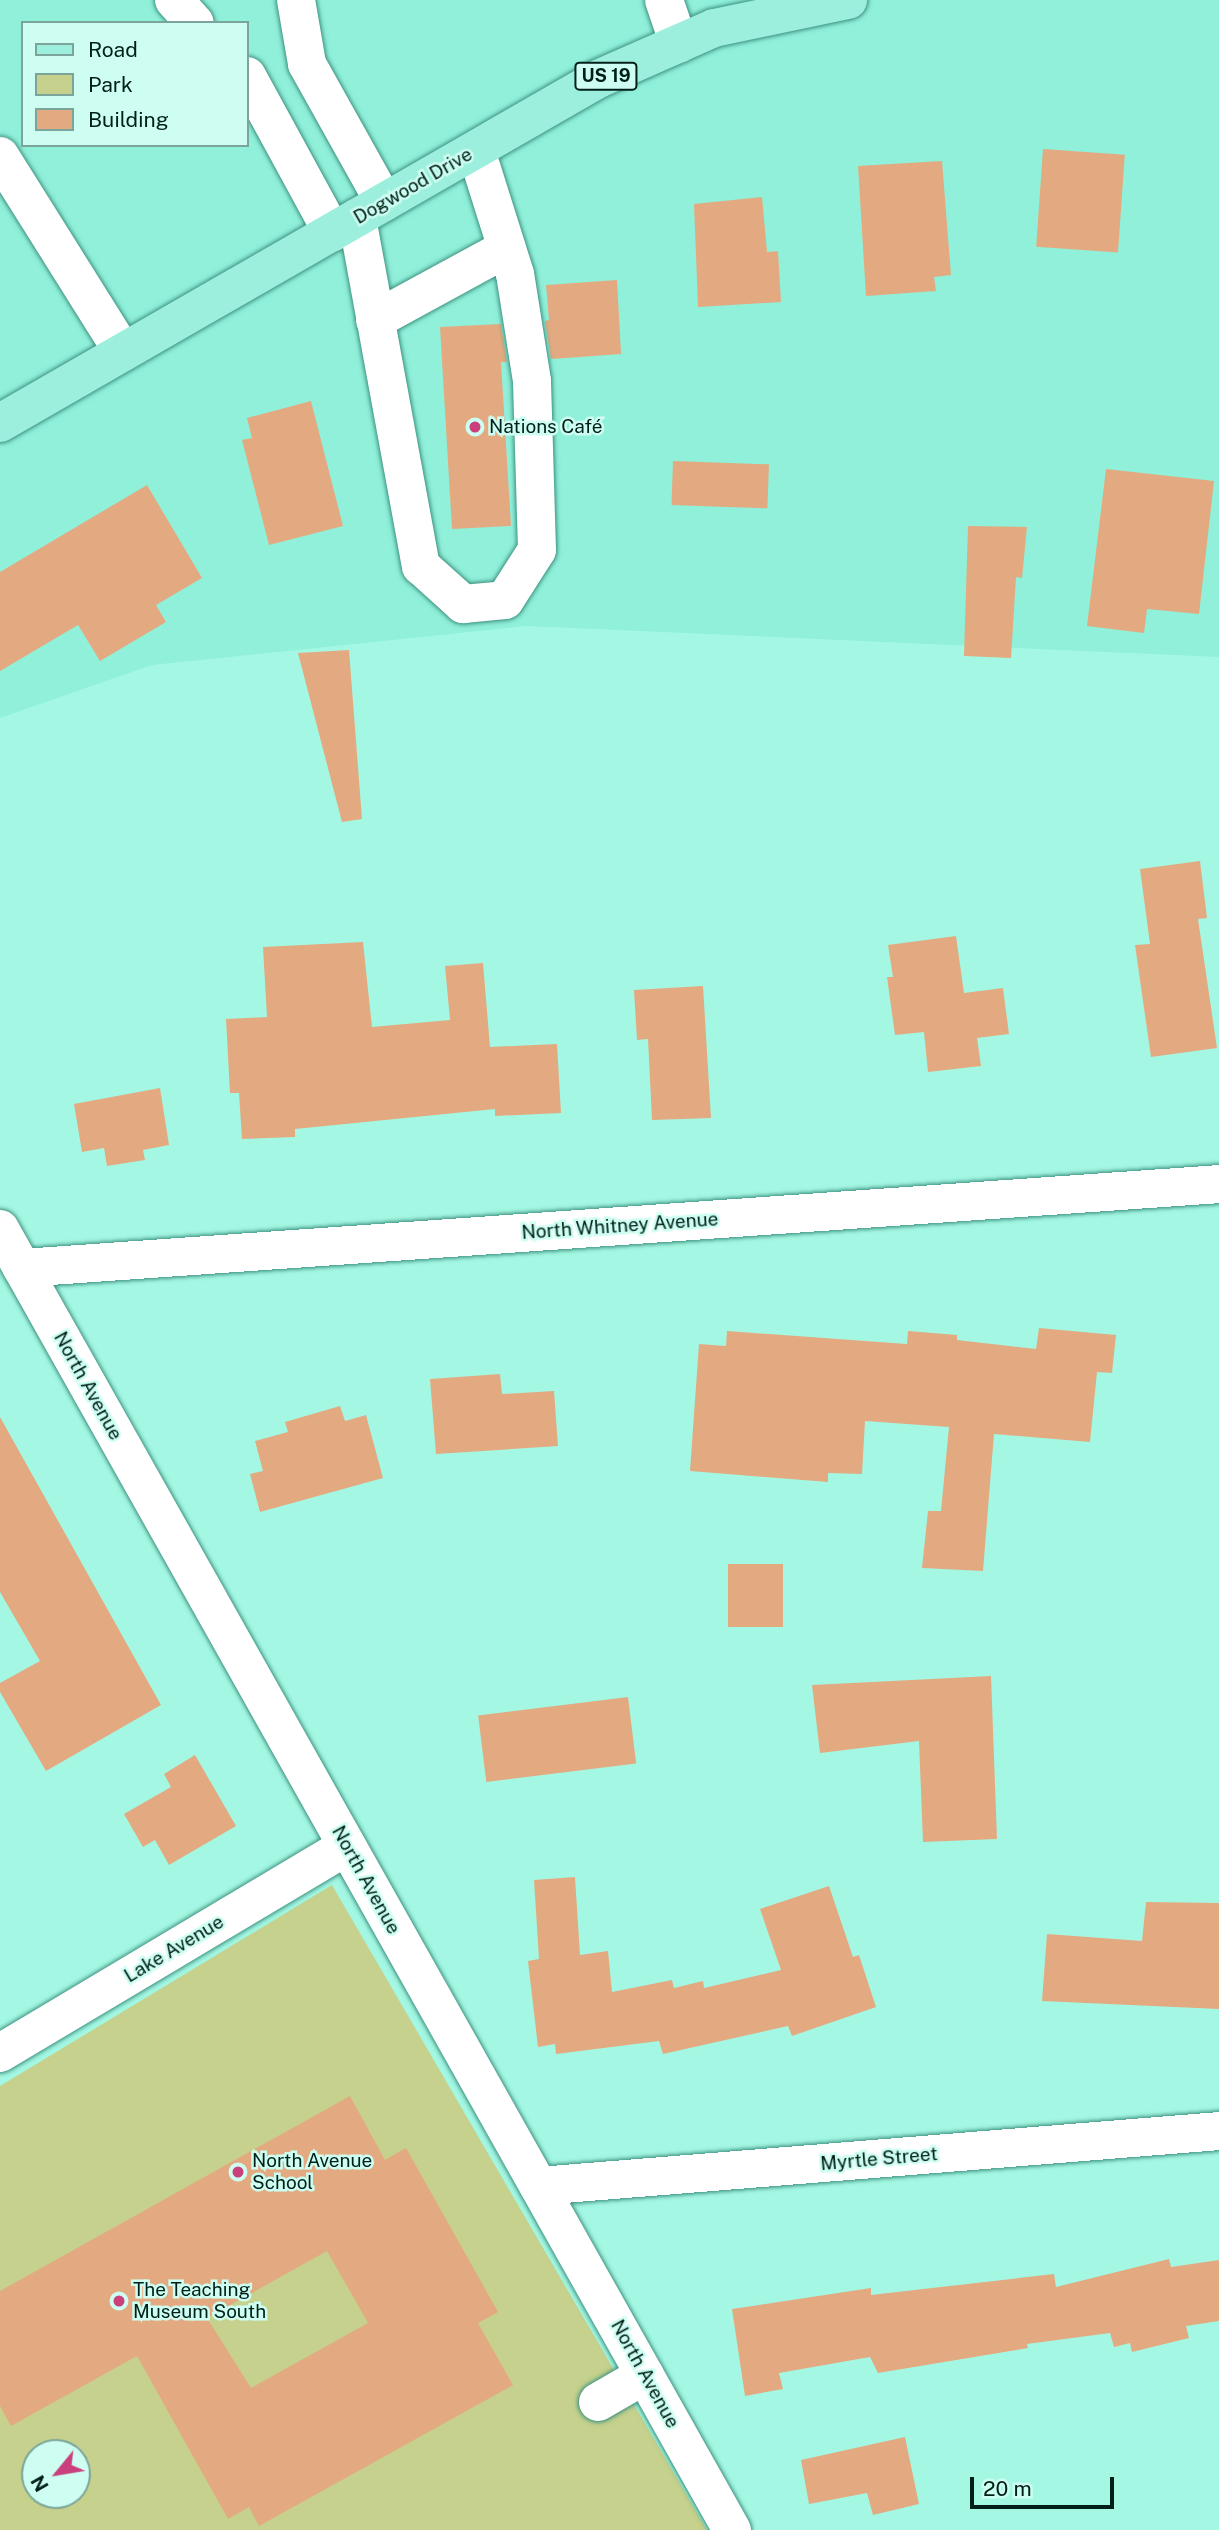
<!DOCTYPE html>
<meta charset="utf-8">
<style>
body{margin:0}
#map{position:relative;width:1219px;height:2530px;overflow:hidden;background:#a4f8e3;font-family:"Public Sans",sans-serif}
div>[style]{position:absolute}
.built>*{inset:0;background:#90f0d9}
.green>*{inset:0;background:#c5d18c}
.building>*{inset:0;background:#e3aa81;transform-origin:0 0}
.roads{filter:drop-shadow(0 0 2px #3d9280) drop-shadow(0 0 2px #3d9280)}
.minor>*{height:38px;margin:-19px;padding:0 19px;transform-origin:19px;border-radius:19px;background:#fff}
.major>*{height:38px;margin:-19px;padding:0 19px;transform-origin:19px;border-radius:19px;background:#9defdd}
.dots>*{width:19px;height:19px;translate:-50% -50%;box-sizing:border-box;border:4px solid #cdfef1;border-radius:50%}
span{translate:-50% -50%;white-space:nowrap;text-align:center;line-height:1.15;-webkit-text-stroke:5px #cdfef1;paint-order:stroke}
.shield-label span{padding:2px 5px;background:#cdfef1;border:2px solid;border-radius:5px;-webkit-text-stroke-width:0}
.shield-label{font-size:18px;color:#001f18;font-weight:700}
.street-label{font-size:19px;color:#001f18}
.poi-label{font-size:19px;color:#001f18}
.left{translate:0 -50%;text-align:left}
.legend{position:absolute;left:21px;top:21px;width:228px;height:126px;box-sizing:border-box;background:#cdfef1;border:2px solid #7ba59a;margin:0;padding:9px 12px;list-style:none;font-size:21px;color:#001f18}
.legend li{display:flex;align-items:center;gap:14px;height:35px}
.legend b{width:35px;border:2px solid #7ba59a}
.north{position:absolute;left:21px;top:2439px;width:70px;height:70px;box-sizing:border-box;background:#cdfef1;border:2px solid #7ba59a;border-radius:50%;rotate:240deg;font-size:19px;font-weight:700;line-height:28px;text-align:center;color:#001f18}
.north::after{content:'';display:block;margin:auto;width:24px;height:32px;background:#c9407d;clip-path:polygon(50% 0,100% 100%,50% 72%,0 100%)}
.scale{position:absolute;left:970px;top:2477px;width:144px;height:32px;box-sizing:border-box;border:4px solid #001f18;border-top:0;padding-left:9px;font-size:21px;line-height:24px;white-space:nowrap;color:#001f18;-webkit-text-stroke:5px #cdfef1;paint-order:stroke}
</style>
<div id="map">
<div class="built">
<div style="clip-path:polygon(evenodd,0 0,1219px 0,1219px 657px,527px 626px,152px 665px,0 718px,0 0,23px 23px,247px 23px,247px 145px,23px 145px,23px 23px)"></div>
</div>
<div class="green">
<div style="clip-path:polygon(evenodd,332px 1885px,707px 2530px,0 2530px,0 2086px,332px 1885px,35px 2453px,77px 2453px,77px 2495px,35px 2495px,35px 2453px)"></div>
</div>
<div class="building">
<div style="left:1043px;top:149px;width:82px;height:98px;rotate:4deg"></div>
<div style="clip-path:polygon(942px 161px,951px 275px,934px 277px,936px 291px,866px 296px,858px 166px)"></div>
<div style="clip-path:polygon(762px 197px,767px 252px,778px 251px,781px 302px,698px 307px,694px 204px)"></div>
<div style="clip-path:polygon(617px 280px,621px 354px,551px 359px,545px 321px,549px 320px,546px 285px)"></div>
<div style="clip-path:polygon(501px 324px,507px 362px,501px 362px,511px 526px,452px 529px,440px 327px)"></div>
<div style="clip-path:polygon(311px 401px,343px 526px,269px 545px,242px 440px,252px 438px,247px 418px)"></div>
<div style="left:673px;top:461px;width:96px;height:44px;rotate:2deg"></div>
<div style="clip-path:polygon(1106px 469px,1214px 481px,1199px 614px,1147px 609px,1144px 633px,1087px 626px)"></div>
<div style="clip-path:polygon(147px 485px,202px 578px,156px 605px,166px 622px,100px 661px,78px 625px,0 671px,0 572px)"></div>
<div style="clip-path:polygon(968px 526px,1027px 527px,1022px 578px,1016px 577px,1011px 658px,964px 656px)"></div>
<div style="clip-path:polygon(349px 650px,362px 819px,342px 822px,298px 653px)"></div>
<div style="clip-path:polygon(1200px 861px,1207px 918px,1198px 919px,1217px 1048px,1151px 1057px,1135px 945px,1150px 944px,1140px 869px)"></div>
<div style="clip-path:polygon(956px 936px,964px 993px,1003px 988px,1009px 1034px,977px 1038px,981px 1066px,928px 1072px,924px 1032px,895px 1035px,887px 977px,893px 977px,888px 945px)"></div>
<div style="clip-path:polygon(363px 942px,372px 1027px,450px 1020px,445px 966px,483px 963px,490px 1047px,557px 1044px,561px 1113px,495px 1116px,495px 1109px,295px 1129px,295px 1137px,242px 1139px,239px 1093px,230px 1093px,226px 1019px,267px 1017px,263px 947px)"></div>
<div style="clip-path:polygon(703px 986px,711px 1118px,652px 1120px,648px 1039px,637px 1040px,634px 990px)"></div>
<div style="clip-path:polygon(160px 1088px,169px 1145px,143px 1150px,145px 1160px,107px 1166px,104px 1148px,82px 1152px,74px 1104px)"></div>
<div style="clip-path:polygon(1039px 1328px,1116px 1335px,1112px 1373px,1097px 1372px,1090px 1442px,994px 1434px,983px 1571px,922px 1568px,928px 1511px,941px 1511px,949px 1427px,865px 1421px,862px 1474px,828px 1473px,828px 1482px,690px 1471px,699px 1344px,726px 1346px,727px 1331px,907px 1344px,908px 1331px,957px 1335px,957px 1340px,1036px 1349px)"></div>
<div style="clip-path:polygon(500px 1374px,502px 1394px,554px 1391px,558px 1446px,436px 1454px,430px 1379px)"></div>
<div style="clip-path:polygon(340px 1406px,345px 1421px,366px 1415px,383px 1478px,260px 1512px,250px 1474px,263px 1471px,255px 1441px,288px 1432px,285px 1422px)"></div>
<div style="clip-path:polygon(0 1417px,161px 1705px,46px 1771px,0 1692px,0 1683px,40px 1661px,0 1592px)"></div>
<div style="left:728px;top:1564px;width:55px;height:63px"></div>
<div style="clip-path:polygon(991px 1676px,997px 1839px,923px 1842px,919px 1741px,820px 1753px,812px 1685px)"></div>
<div style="left:628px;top:1697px;width:67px;height:151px;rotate:83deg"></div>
<div style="clip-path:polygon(195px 1755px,236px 1826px,169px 1865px,155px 1840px,143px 1847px,124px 1814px,171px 1787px,164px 1774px)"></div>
<div style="clip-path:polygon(575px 1877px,580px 1955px,608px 1951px,612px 1992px,672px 1980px,674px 1988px,703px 1981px,704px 1988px,781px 1970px,760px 1909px,829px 1886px,853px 1957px,859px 1955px,876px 2007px,792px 2036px,788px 2026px,663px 2054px,659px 2041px,556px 2054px,555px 2044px,538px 2047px,528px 1961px,539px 1959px,534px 1880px)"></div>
<div style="clip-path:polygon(1146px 1902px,1219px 1903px,1219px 2009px,1042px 2001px,1047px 1934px,1142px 1941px)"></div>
<div style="clip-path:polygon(evenodd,350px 2096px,385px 2160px,406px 2148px,498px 2312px,478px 2323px,513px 2385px,259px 2526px,249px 2507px,228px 2519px,137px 2356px,11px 2426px,0 2406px,0 2291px,350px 2096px,327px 2251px,368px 2323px,251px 2388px,207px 2318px,327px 2251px)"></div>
<div style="clip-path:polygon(1169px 2259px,1171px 2267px,1219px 2260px,1219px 2321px,1186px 2326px,1189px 2338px,1132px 2352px,1130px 2343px,1114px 2347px,1110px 2333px,1027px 2344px,1028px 2348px,878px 2373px,870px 2357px,779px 2373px,783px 2389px,745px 2396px,732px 2309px,871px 2288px,871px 2295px,1054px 2274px,1056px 2287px)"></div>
<div style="clip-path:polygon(905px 2437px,919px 2504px,873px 2515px,867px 2493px,809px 2504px,801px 2460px)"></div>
</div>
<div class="roads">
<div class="minor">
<div style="left:174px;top:0;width:31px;rotate:48deg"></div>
<div style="left:296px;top:0;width:65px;rotate:80.2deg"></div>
<div style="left:307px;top:64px;width:158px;rotate:60.8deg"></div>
<div style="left:664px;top:0;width:46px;rotate:71.2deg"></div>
<div style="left:247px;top:76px;width:178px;rotate:61.4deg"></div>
<div style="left:0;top:156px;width:231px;rotate:57.9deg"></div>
<div style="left:357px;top:218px;width:354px;rotate:79.6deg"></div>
<div style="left:421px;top:566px;width:57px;rotate:42.1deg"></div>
<div style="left:463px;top:604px;width:42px;rotate:-5.4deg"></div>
<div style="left:505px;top:600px;width:59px;rotate:-57.4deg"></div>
<div style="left:537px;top:550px;width:169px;rotate:-91.7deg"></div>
<div style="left:532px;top:381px;width:108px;rotate:-99deg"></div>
<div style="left:515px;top:274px;width:130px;rotate:-107.5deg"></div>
<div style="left:375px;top:320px;width:150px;rotate:-28.6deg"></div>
<div style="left:0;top:1229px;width:1493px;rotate:60.64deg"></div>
<div style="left:22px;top:1268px;width:1200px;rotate:-4.01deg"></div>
<div style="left:0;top:2053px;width:404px;rotate:-30.8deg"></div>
<div style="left:539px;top:2186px;width:682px;rotate:-4.62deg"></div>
<div style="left:598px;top:2402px;width:54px;rotate:-29.9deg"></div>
</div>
<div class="major">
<div style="left:0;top:423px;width:690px;rotate:-29.91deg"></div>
<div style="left:598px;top:79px;width:127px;rotate:-23.7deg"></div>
<div style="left:714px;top:28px;width:137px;rotate:-11.8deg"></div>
</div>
</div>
<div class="dots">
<div style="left:475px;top:427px;background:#c9407d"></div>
<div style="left:238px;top:2172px;background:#c9407d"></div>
<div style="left:119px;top:2301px;background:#c9407d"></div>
</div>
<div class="shield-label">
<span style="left:606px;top:76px">US 19</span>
</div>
<div class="street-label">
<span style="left:413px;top:186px;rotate:-30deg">Dogwood Drive</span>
<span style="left:620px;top:1226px;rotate:-4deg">North Whitney Avenue</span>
<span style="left:88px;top:1386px;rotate:61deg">North Avenue</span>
<span style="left:366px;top:1880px;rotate:61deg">North Avenue</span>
<span style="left:174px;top:1949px;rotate:-31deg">Lake Avenue</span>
<span style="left:879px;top:2159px;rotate:-5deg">Myrtle Street</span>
<span style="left:645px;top:2374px;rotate:61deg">North Avenue</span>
</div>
<div class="poi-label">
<span class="left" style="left:489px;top:427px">Nations Café</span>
<span class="left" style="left:252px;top:2172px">North Avenue<br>School</span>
<span class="left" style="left:133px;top:2301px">The Teaching<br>Museum South</span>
</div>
<ul class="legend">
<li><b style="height:9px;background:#9defdd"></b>Road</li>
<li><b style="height:19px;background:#c5d18c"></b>Park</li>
<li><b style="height:19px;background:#e3aa81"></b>Building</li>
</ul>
<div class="north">N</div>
<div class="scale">20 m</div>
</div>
